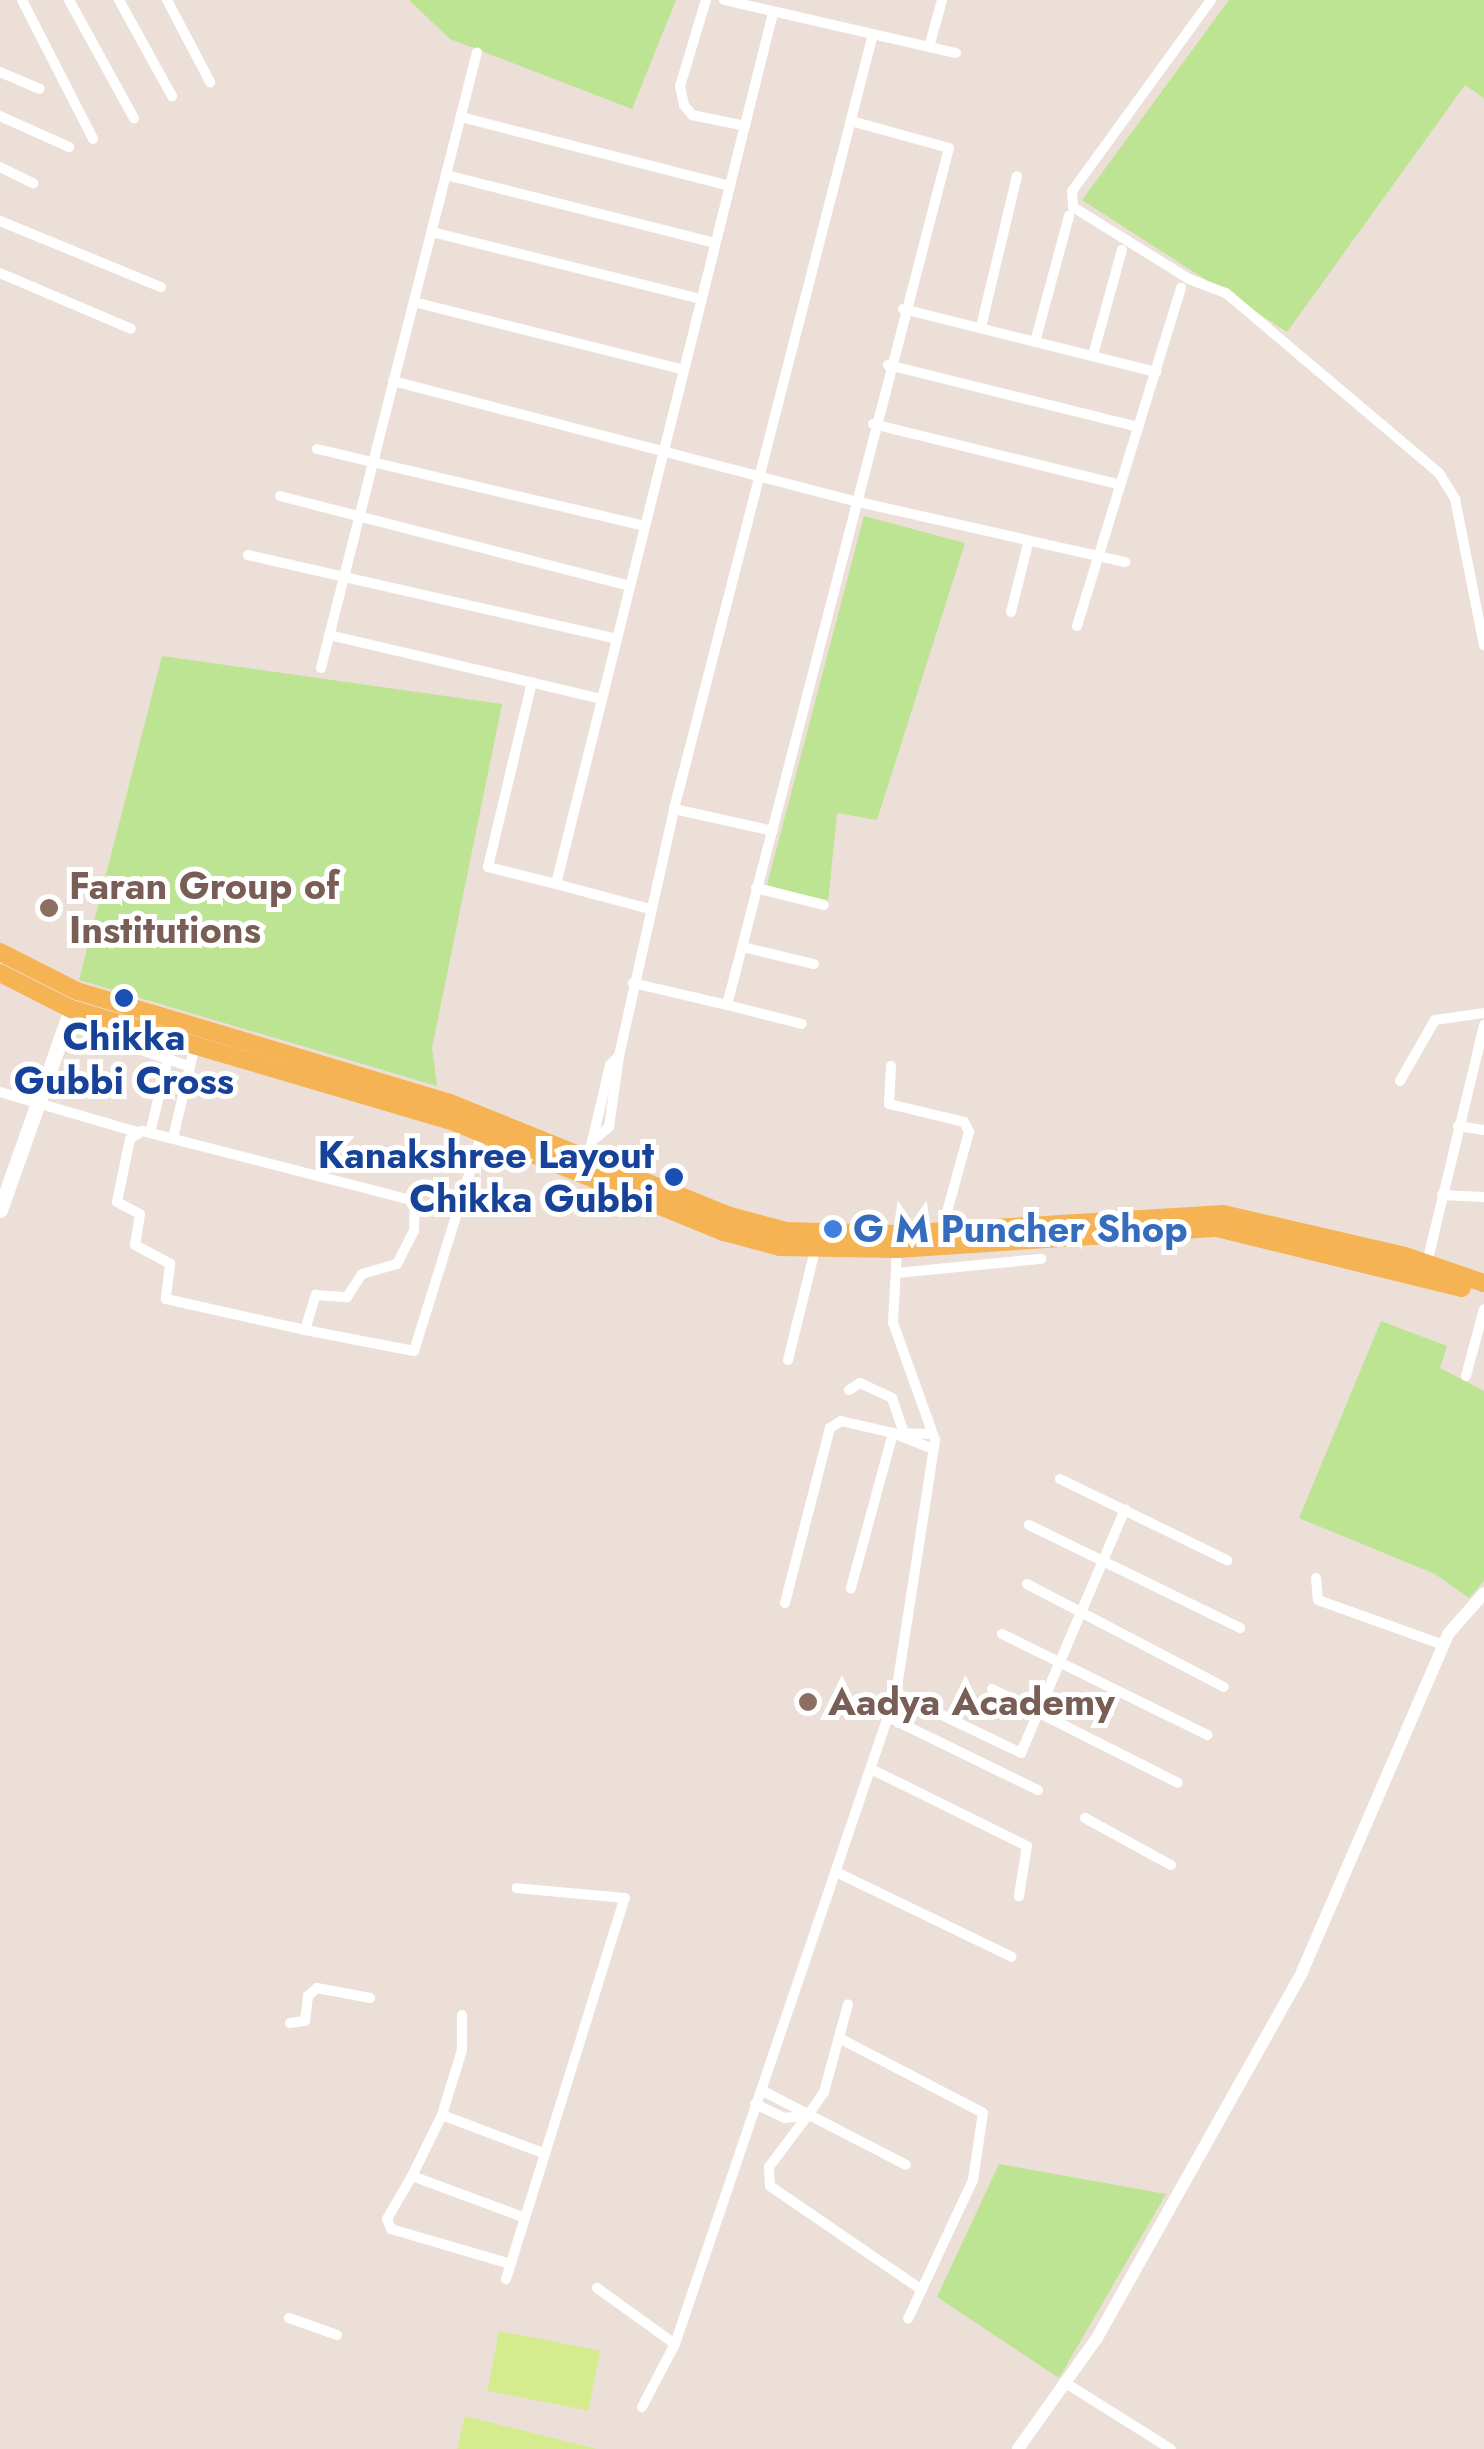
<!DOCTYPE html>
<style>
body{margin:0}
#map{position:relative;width:1484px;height:2449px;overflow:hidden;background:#ebdfd8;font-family:Jost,sans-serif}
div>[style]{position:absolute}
.green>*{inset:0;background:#bce492}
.pitch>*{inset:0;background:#d4ec8d;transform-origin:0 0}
.minor>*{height:10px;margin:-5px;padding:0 5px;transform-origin:5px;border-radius:5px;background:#fff}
.tertiary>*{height:12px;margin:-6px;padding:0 6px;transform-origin:6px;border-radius:6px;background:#fff}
.secondary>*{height:15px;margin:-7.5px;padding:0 7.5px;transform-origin:7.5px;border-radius:7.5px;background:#fff}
.primary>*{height:18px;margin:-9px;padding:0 9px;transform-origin:9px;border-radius:9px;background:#f5b353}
.dots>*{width:28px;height:28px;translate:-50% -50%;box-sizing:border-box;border:5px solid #fff;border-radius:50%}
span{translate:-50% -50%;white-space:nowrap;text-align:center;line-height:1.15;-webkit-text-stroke:10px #fff;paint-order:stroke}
.education-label{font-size:38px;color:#785e54;font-weight:700}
.left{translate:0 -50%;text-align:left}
.transit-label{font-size:38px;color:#164399;font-weight:700}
.right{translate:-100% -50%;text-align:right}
.shop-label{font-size:38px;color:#366cbe;font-weight:700}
</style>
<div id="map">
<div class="green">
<div style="clip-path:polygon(409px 0,676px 0,632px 109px,450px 39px)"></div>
<div style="clip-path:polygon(1229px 0,1484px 0,1484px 98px,1465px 85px,1287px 332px,1082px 200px)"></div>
<div style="clip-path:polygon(864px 516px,965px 543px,877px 820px,837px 813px,828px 902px,767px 885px)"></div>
<div style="clip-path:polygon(162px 656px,502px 704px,432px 1048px,437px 1086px,79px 980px)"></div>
<div style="clip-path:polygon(1381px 1321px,1447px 1346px,1440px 1368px,1484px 1391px,1484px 1581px,1469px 1598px,1435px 1574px,1299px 1518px)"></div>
<div style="clip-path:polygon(999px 2164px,1166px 2194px,1059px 2378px,937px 2297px)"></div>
</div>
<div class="pitch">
<div style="left:499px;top:2331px;width:103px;height:61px;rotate:11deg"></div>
<div style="clip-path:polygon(465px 2416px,597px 2449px,457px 2449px)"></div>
</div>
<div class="minor">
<div style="left:22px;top:0;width:156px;rotate:62.9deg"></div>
<div style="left:69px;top:0;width:135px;rotate:61.2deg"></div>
<div style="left:119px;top:0;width:110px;rotate:61.1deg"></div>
<div style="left:167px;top:0;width:93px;rotate:62.3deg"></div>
<div style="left:706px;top:0;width:90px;rotate:106.8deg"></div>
<div style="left:680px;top:86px;width:19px;rotate:78deg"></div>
<div style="left:684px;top:105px;width:13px;rotate:51deg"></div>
<div style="left:692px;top:115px;width:54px;rotate:11.7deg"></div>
<div style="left:724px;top:0;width:238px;rotate:12.9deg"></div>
<div style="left:1211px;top:0;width:236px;rotate:126deg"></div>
<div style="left:1072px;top:191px;width:16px;rotate:86deg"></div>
<div style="left:1073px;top:207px;width:137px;rotate:31.8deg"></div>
<div style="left:1189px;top:279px;width:40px;rotate:21deg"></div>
<div style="left:1226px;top:293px;width:279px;rotate:40.2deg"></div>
<div style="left:1439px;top:473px;width:31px;rotate:58deg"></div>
<div style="left:1455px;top:499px;width:149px;rotate:78.8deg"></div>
<div style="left:929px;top:47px;width:49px;rotate:-74.5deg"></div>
<div style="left:0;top:72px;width:43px;rotate:23deg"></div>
<div style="left:0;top:116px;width:76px;rotate:24.2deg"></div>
<div style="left:461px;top:117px;width:277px;rotate:14.4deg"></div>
<div style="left:0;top:167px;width:37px;rotate:26deg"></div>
<div style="left:446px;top:175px;width:276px;rotate:14.2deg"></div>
<div style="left:0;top:221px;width:174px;rotate:22.3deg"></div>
<div style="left:432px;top:232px;width:276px;rotate:14deg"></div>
<div style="left:0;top:273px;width:142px;rotate:23.1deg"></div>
<div style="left:414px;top:302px;width:275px;rotate:14.1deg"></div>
<div style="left:903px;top:309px;width:261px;rotate:14deg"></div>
<div style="left:981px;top:327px;width:155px;rotate:-76.6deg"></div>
<div style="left:1035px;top:342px;width:131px;rotate:-74.9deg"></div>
<div style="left:1093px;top:355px;width:109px;rotate:-74.6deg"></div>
<div style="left:888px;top:365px;width:258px;rotate:13.9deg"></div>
<div style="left:393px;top:381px;width:476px;rotate:14.6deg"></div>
<div style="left:854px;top:501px;width:278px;rotate:12.7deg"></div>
<div style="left:873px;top:424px;width:252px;rotate:13.8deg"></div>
<div style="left:317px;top:449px;width:333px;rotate:13.2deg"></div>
<div style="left:280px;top:496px;width:357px;rotate:14.4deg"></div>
<div style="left:248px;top:555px;width:374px;rotate:12.8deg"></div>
<div style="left:1011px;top:612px;width:70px;rotate:-76deg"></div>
<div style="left:1077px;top:626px;width:354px;rotate:-72.9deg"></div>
<div style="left:329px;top:635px;width:276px;rotate:13.2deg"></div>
<div style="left:321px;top:668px;width:635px;rotate:-75.79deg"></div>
<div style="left:532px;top:682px;width:190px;rotate:103.4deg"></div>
<div style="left:488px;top:867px;width:70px;rotate:14deg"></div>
<div style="left:674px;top:809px;width:101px;rotate:12.5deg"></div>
<div style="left:756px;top:888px;width:70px;rotate:14deg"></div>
<div style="left:650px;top:909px;width:97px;rotate:-165.1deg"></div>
<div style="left:556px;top:884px;width:898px;rotate:-76.01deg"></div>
<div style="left:743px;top:947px;width:73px;rotate:13.5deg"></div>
<div style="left:633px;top:983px;width:97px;rotate:13.2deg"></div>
<div style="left:727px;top:1005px;width:885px;rotate:-75.48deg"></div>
<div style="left:949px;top:148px;width:102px;rotate:-164.6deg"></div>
<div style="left:727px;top:1005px;width:77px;rotate:14.2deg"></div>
<div style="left:67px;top:1025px;width:128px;rotate:18.7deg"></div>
<div style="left:619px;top:1056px;width:253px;rotate:-77.4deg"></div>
<div style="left:674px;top:809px;width:800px;rotate:-75.6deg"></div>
<div style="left:891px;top:1066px;width:38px;rotate:93deg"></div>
<div style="left:889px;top:1104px;width:77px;rotate:13.5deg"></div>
<div style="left:964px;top:1122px;width:11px;rotate:63deg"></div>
<div style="left:969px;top:1132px;width:102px;rotate:105.4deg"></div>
<div style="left:1400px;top:1081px;width:70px;rotate:-60.2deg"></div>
<div style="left:1435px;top:1020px;width:49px;rotate:-8.1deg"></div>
<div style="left:0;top:1092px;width:143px;rotate:16.3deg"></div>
<div style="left:1458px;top:1126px;width:26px;rotate:9deg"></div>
<div style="left:150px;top:1133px;width:98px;rotate:-76.4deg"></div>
<div style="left:173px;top:1138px;width:96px;rotate:-76.7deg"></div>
<div style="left:588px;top:1159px;width:97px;rotate:-76.8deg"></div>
<div style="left:610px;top:1065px;width:13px;rotate:-45deg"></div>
<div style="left:619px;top:1056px;width:72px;rotate:98deg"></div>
<div style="left:609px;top:1127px;width:16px;rotate:140deg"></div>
<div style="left:1442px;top:1195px;width:42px;rotate:2.7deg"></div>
<div style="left:1426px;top:1267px;width:249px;rotate:-76.5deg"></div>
<div style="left:897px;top:1273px;width:145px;rotate:-5.6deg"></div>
<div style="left:305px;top:1330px;width:37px;rotate:-73deg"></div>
<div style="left:316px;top:1295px;width:31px;rotate:4deg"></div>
<div style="left:347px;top:1297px;width:27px;rotate:-57deg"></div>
<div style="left:362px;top:1274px;width:36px;rotate:-16deg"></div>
<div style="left:397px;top:1264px;width:37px;rotate:-63deg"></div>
<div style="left:414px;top:1231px;width:30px;rotate:-88deg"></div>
<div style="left:415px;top:1201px;width:282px;rotate:-165.6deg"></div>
<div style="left:142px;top:1131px;width:14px;rotate:146deg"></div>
<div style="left:130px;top:1139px;width:64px;rotate:101.7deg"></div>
<div style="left:117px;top:1202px;width:26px;rotate:28deg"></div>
<div style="left:140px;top:1214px;width:31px;rotate:99deg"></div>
<div style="left:135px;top:1245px;width:40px;rotate:28deg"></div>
<div style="left:170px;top:1264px;width:35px;rotate:97deg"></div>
<div style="left:166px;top:1299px;width:142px;rotate:12.6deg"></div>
<div style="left:305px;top:1330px;width:111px;rotate:10.9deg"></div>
<div style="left:414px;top:1351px;width:228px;rotate:-72.7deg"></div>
<div style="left:788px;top:1360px;width:113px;rotate:-76.2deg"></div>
<div style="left:1466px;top:1376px;width:69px;rotate:-75deg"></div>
<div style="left:849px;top:1390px;width:13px;rotate:-32deg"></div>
<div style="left:860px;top:1383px;width:35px;rotate:25deg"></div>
<div style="left:892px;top:1398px;width:34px;rotate:71deg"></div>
<div style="left:932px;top:1434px;width:39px;rotate:-179deg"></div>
<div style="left:893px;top:1433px;width:43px;rotate:21.8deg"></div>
<div style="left:1060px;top:1479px;width:186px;rotate:25.9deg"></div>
<div style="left:1029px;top:1525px;width:235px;rotate:26deg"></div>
<div style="left:1316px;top:1578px;width:22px;rotate:85deg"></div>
<div style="left:1318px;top:1600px;width:134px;rotate:19.7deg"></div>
<div style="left:1027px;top:1584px;width:222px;rotate:27.6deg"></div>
<div style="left:785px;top:1603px;width:181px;rotate:-75.6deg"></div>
<div style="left:830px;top:1428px;width:13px;rotate:-32deg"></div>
<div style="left:841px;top:1421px;width:53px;rotate:13deg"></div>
<div style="left:893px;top:1433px;width:161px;rotate:105.2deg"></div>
<div style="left:1002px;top:1634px;width:229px;rotate:26.2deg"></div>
<div style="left:992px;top:1689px;width:208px;rotate:26.8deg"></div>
<div style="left:896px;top:1693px;width:139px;rotate:25.6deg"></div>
<div style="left:1021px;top:1753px;width:265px;rotate:-66.9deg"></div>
<div style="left:888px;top:1717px;width:167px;rotate:26deg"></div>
<div style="left:871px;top:1769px;width:174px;rotate:26.3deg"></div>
<div style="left:1027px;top:1846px;width:51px;rotate:99.1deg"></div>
<div style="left:1085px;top:1818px;width:98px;rotate:28.7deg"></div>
<div style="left:836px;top:1872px;width:195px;rotate:25.8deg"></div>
<div style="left:462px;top:2015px;width:35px;rotate:90deg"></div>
<div style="left:462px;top:2050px;width:68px;rotate:107.1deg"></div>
<div style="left:442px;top:2115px;width:68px;rotate:116.2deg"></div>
<div style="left:412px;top:2176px;width:118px;rotate:20.3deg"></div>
<div style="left:290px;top:2023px;width:15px;rotate:-8deg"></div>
<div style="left:305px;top:2021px;width:25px;rotate:-83deg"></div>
<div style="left:308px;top:1996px;width:12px;rotate:-42deg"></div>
<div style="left:317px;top:1988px;width:54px;rotate:10.7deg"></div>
<div style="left:839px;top:2038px;width:162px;rotate:27.5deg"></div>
<div style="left:983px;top:2113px;width:68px;rotate:98.5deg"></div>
<div style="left:973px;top:2180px;width:153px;rotate:115.1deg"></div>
<div style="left:761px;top:2090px;width:163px;rotate:27.3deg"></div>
<div style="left:755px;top:2104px;width:33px;rotate:25deg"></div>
<div style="left:785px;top:2118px;width:23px;rotate:-7deg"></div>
<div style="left:808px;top:2115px;width:65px;rotate:126.9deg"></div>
<div style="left:769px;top:2167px;width:19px;rotate:87deg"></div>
<div style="left:770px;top:2186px;width:184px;rotate:34.4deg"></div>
<div style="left:442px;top:2115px;width:108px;rotate:20.6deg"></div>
<div style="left:808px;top:2115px;width:28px;rotate:-55deg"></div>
<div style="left:824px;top:2092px;width:91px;rotate:-74.7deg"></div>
<div style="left:412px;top:2176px;width:50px;rotate:120.2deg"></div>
<div style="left:387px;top:2219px;width:11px;rotate:68deg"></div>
<div style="left:391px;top:2229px;width:125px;rotate:16.3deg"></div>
<div style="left:506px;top:2279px;width:399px;rotate:-72.7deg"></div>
<div style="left:625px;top:1898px;width:109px;rotate:-174.8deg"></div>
<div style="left:597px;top:2288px;width:96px;rotate:35.7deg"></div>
<div style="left:289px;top:2318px;width:51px;rotate:19.5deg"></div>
<div style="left:1064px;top:2382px;width:126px;rotate:32.1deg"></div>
<div style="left:642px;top:2407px;width:71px;rotate:-62.4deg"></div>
<div style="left:675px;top:2344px;width:687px;rotate:-71.25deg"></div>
<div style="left:896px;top:1693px;width:256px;rotate:-81.2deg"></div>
<div style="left:935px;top:1440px;width:124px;rotate:-109.7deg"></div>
<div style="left:893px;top:1323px;width:75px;rotate:-86.9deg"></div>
</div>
<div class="tertiary">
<div style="left:1018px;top:2449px;width:136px;rotate:-54.6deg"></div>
<div style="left:1097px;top:2338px;width:420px;rotate:-60.7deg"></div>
<div style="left:1302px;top:1972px;width:369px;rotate:-66.6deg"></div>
<div style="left:1449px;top:1633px;width:53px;rotate:-48.8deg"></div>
</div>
<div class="secondary">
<div style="left:0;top:1210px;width:213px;rotate:-70.5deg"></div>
</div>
<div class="primary">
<div style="left:0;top:952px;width:86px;rotate:26.9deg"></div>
<div style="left:77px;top:991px;width:389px;rotate:16.7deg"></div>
<div style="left:450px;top:1103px;width:302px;rotate:22deg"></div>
<div style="left:730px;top:1216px;width:58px;rotate:15deg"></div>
<div style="left:786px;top:1231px;width:111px;rotate:1.5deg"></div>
<div style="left:897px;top:1234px;width:327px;rotate:-3.5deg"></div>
<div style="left:1223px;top:1214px;width:187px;rotate:13deg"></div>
<div style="left:1405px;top:1256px;width:83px;rotate:18.9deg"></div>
<div style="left:0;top:973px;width:80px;rotate:26.9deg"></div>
<div style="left:71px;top:1009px;width:394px;rotate:16.4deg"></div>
<div style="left:449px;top:1120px;width:297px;rotate:22.2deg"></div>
<div style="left:724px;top:1232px;width:58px;rotate:15deg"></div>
<div style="left:780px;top:1247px;width:117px;rotate:1deg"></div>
<div style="left:897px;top:1249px;width:321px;rotate:-3.8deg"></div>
<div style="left:1217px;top:1228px;width:252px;rotate:13.8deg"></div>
</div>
<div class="dots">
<div style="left:49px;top:908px;background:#8d6e63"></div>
<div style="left:124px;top:998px;background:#1a4fb4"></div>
<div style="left:674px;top:1177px;background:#1a4fb4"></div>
<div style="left:833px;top:1229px;background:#3f7fe0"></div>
<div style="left:808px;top:1702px;background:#8d6e63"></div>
</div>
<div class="education-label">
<span class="left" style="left:69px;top:908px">Faran Group of<br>Institutions</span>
<span class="left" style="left:828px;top:1702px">Aadya Academy</span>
</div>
<div class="transit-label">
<span style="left:124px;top:1059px">Chikka<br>Gubbi Cross</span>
<span class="right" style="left:654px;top:1177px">Kanakshree Layout<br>Chikka Gubbi</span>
</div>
<div class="shop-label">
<span class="left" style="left:853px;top:1229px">G M Puncher Shop</span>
</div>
</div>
